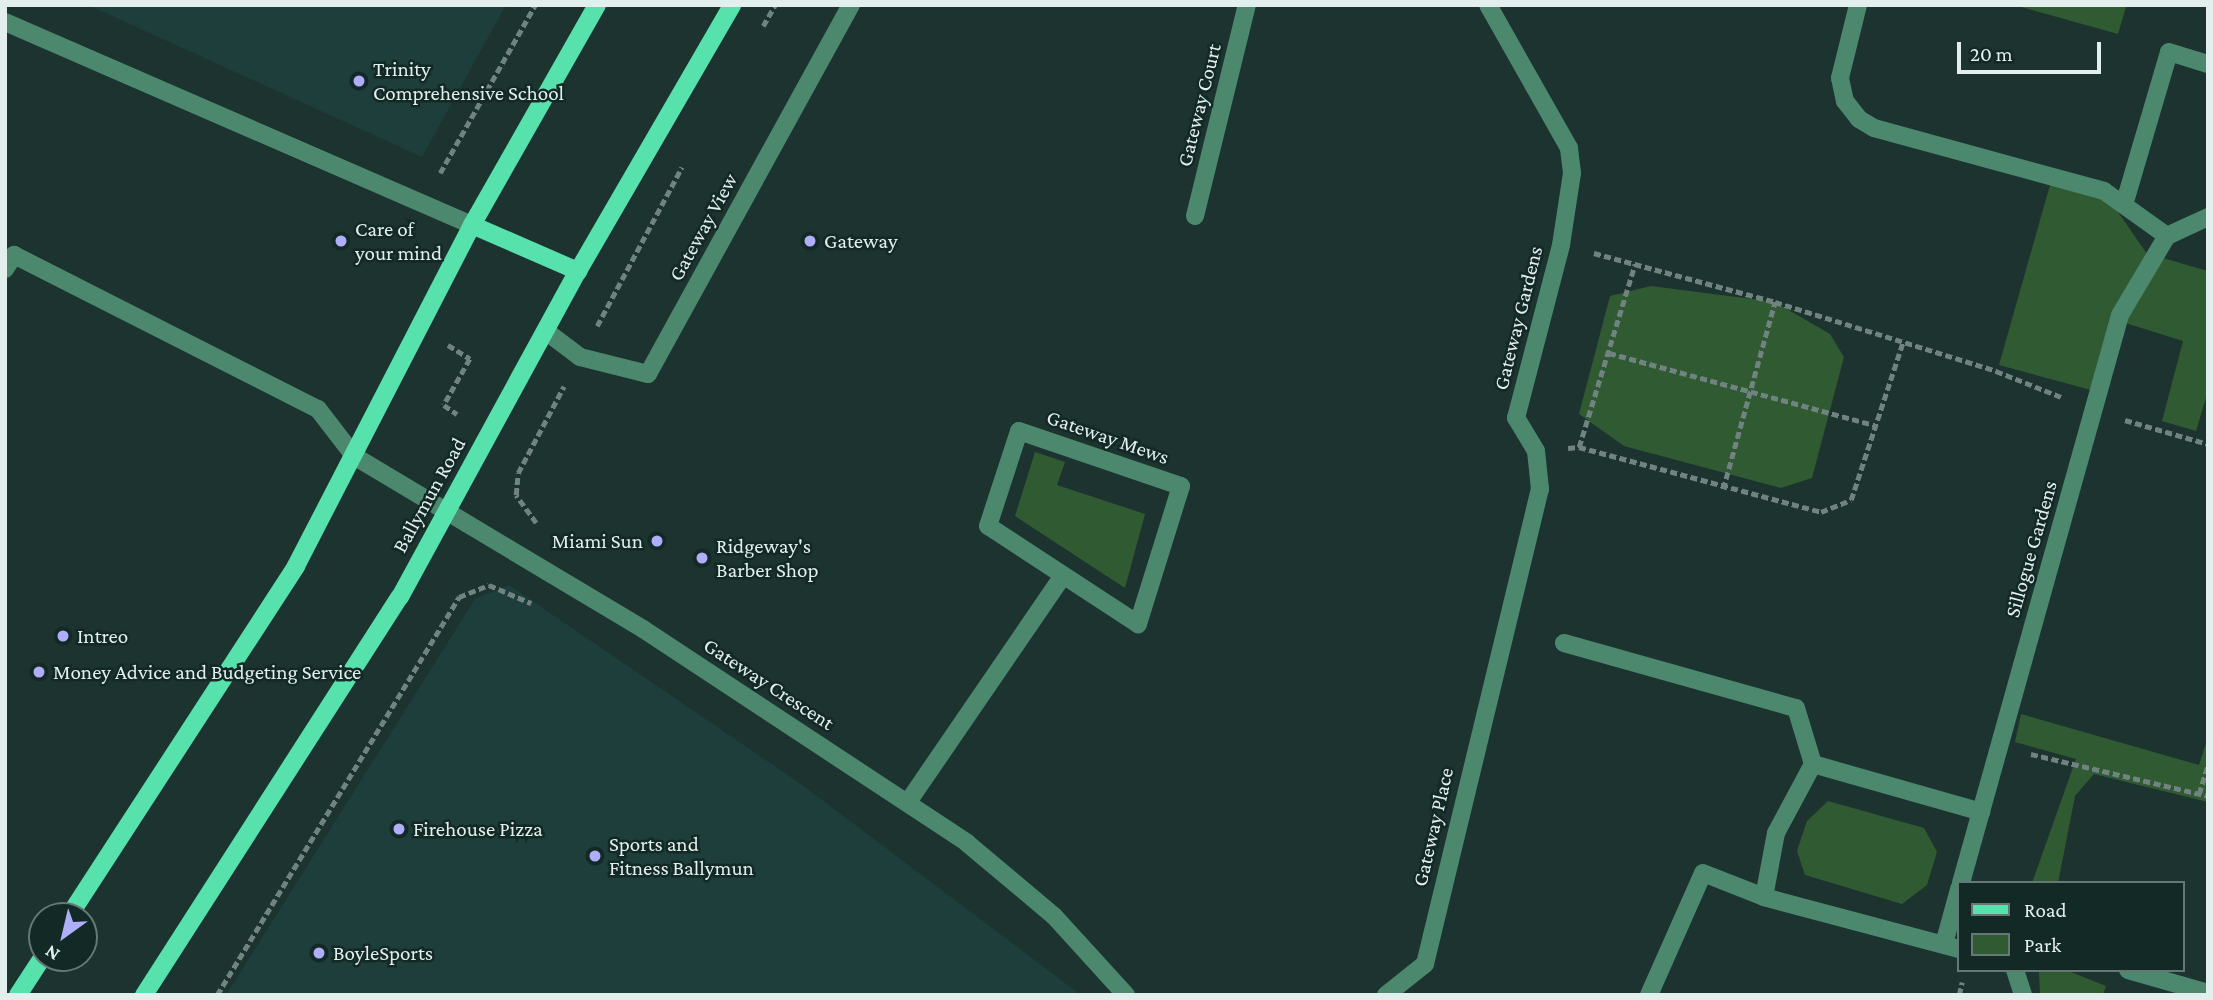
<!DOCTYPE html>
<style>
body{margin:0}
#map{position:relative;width:2213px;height:1000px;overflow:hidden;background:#1c3330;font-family:"Crimson Pro",serif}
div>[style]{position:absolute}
.built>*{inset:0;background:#1d3e3a}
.green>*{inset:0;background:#305b32}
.path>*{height:4.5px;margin-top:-2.25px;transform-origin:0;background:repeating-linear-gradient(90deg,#708380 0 7px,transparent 0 10.5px)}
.minor>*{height:18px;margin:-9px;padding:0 9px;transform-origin:9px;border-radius:9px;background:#4b886e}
.major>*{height:18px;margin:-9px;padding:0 9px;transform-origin:9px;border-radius:9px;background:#56e1ad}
.dots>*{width:19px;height:19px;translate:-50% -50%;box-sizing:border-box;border:4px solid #122926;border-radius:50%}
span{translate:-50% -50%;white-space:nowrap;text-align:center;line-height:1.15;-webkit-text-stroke:5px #122926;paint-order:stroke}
.poi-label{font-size:21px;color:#e2efed}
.left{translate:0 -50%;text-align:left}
.right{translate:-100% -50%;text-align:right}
.street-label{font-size:21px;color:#e2efed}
.frame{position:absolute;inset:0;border:7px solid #e2efed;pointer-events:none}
.legend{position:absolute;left:1957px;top:881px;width:228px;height:91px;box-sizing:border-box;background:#122926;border:2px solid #657876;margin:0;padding:9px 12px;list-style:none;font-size:21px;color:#e2efed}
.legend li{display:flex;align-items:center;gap:14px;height:35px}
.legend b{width:35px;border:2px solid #657876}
.north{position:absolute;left:28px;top:902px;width:70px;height:70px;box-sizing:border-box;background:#122926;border:2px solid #657876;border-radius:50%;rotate:214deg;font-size:19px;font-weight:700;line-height:28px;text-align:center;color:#e2efed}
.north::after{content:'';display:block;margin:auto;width:24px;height:32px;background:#afaefa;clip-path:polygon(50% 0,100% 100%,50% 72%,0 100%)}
.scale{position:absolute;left:1957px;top:42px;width:144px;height:32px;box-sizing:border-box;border:4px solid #e2efed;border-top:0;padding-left:9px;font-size:21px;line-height:24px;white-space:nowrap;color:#e2efed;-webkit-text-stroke:5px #122926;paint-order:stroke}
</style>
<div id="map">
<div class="built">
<div style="clip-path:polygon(88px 5px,506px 5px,422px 157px)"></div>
<div style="clip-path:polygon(509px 585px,801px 784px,1081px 995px,226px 995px,475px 599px)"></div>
</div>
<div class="green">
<div style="clip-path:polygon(2014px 5px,2138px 5px,2126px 7px,2118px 34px)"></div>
<div style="clip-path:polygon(2052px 178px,2104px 192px,2152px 261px,2156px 256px,2208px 271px,2208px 391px,2196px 431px,2162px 421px,2183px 341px,2119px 321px,2098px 392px,1999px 365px)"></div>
<div style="clip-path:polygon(1651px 286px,1775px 302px,1830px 334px,1844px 357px,1812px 478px,1781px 488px,1624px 446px,1579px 414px,1610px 296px)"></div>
<div style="clip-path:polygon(1035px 452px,1065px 462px,1057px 485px,1145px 514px,1125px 588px,1015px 516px)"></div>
<div style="clip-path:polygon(2021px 714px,2199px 765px,2208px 737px,2208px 802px,2094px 774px,2075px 796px,2058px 883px,2032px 883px,2076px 759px,2015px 742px)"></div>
<div style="clip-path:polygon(1828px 801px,1924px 828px,1937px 852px,1927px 885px,1902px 904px,1805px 875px,1797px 851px,1807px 821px)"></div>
<div style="clip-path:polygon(2066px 970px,2106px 986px,2103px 995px,2040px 995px,2039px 971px)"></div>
</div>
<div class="path">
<div style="left:763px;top:26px;width:24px;rotate:-60deg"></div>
<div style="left:440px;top:173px;width:193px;rotate:-60.5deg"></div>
<div style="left:1594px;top:253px;width:188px;rotate:15.1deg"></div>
<div style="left:1775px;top:302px;width:232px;rotate:17.3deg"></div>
<div style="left:1996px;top:371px;width:73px;rotate:21.7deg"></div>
<div style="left:597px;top:326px;width:180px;rotate:-61.9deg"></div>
<div style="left:448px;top:345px;width:26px;rotate:32deg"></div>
<div style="left:470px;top:359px;width:53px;rotate:119.5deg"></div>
<div style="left:444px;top:405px;width:16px;rotate:35deg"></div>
<div style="left:1609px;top:353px;width:275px;rotate:15.2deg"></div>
<div style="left:2125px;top:420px;width:86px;rotate:16.1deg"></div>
<div style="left:1579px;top:447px;width:191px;rotate:-73deg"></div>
<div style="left:1568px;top:448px;width:11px;rotate:-5deg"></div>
<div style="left:1579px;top:447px;width:251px;rotate:15deg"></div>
<div style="left:1821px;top:512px;width:32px;rotate:-22deg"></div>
<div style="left:1851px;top:500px;width:166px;rotate:-71.8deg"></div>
<div style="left:1723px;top:489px;width:194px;rotate:-74.5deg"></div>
<div style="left:536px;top:523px;width:34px;rotate:-126deg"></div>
<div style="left:516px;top:495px;width:22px;rotate:-85deg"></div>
<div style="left:518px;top:473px;width:98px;rotate:-62.1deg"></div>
<div style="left:2031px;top:754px;width:182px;rotate:13.3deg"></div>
<div style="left:2199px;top:794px;width:31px;rotate:-73deg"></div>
<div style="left:217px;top:995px;width:466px;rotate:-58.7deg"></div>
<div style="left:459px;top:597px;width:32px;rotate:-22deg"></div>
<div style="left:489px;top:585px;width:46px;rotate:23.2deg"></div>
<div style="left:1959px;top:995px;width:13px;rotate:-77deg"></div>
</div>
<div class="minor">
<div style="left:1858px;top:5px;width:75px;rotate:103.9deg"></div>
<div style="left:1840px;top:78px;width:24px;rotate:78deg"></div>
<div style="left:1845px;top:101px;width:23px;rotate:52deg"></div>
<div style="left:1859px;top:119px;width:17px;rotate:31deg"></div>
<div style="left:1874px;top:128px;width:238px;rotate:15.3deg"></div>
<div style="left:2104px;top:191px;width:77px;rotate:35.5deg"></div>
<div style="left:5px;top:22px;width:509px;rotate:23.49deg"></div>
<div style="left:2124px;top:205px;width:159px;rotate:-73.6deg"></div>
<div style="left:2169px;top:52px;width:41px;rotate:17.1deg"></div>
<div style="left:1195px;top:216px;width:217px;rotate:-76.2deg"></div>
<div style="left:2167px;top:236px;width:45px;rotate:-24.9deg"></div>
<div style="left:5px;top:269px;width:17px;rotate:-57deg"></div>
<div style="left:14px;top:255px;width:341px;rotate:26.9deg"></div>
<div style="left:318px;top:409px;width:59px;rotate:52.5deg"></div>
<div style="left:354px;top:456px;width:337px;rotate:30.9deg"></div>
<div style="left:643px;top:629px;width:388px;rotate:33.4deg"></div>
<div style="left:967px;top:843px;width:114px;rotate:40deg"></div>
<div style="left:1054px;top:916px;width:107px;rotate:47.7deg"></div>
<div style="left:547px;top:332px;width:41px;rotate:37.1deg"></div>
<div style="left:580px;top:357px;width:70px;rotate:14deg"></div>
<div style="left:648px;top:374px;width:421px;rotate:-61.2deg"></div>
<div style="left:1019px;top:431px;width:171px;rotate:18.8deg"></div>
<div style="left:1181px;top:486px;width:145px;rotate:107.3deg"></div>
<div style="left:1138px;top:624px;width:179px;rotate:-146.8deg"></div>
<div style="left:988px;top:526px;width:100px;rotate:-71.9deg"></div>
<div style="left:1564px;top:643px;width:241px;rotate:15.7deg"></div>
<div style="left:1796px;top:708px;width:59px;rotate:73.1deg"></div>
<div style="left:908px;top:802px;width:274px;rotate:-55.6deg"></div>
<div style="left:1961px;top:883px;width:590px;rotate:-74.36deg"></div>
<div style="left:2120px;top:315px;width:92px;rotate:-59.3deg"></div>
<div style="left:1944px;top:944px;width:57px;rotate:-74.7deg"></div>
<div style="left:1959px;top:949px;width:202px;rotate:-165.1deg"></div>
<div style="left:1764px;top:897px;width:65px;rotate:-79.4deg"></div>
<div style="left:1776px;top:833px;width:78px;rotate:-61.8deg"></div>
<div style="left:1813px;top:764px;width:175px;rotate:15.9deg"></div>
<div style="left:2015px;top:970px;width:26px;rotate:72deg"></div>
<div style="left:2128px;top:970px;width:83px;rotate:16deg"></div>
<div style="left:1386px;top:995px;width:50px;rotate:-38.5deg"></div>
<div style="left:1425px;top:964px;width:489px;rotate:-76.4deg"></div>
<div style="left:1540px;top:489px;width:38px;rotate:-96deg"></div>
<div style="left:1536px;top:451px;width:39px;rotate:-121deg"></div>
<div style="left:1516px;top:418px;width:179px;rotate:-75.4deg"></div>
<div style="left:1561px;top:245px;width:73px;rotate:-81.3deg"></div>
<div style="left:1572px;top:173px;width:25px;rotate:-97deg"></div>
<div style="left:1569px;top:148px;width:164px;rotate:-119.5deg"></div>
<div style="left:1649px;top:995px;width:133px;rotate:-66.1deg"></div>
<div style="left:1703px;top:873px;width:66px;rotate:21.5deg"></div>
</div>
<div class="major">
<div style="left:472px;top:225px;width:116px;rotate:23.5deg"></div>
<div style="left:69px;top:916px;width:417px;rotate:-57deg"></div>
<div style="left:296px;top:566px;width:384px;rotate:-62.7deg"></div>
<div style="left:472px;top:225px;width:253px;rotate:-60.4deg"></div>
<div style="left:18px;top:995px;width:44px;rotate:-57deg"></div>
<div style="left:144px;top:995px;width:473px;rotate:-57.3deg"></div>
<div style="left:400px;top:597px;width:371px;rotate:-61.4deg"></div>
<div style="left:578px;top:271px;width:307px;rotate:-59.9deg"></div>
</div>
<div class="dots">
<div style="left:359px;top:81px;background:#afaefa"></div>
<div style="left:341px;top:241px;background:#afaefa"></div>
<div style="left:810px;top:241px;background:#afaefa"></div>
<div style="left:657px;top:541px;background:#afaefa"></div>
<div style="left:702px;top:558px;background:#afaefa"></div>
<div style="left:63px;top:636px;background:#afaefa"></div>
<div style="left:39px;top:672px;background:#afaefa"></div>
<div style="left:399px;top:829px;background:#afaefa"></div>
<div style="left:595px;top:856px;background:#afaefa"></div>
<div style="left:319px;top:953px;background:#afaefa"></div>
</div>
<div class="poi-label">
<span class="left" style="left:373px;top:81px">Trinity<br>Comprehensive School</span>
<span class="left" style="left:355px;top:241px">Care of<br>your mind</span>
<span class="left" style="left:824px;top:241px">Gateway</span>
<span class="right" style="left:643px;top:541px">Miami Sun</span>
<span class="left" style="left:716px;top:558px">Ridgeway's<br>Barber Shop</span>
<span class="left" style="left:77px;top:636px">Intreo</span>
<span class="left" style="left:53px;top:672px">Money Advice and Budgeting Service</span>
<span class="left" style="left:413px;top:829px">Firehouse Pizza</span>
<span class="left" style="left:609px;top:856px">Sports and<br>Fitness Ballymun</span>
<span class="left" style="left:333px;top:953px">BoyleSports</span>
</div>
<div class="street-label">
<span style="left:1199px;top:105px;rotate:-76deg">Gateway Court</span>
<span style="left:703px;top:227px;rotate:-61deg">Gateway View</span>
<span style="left:1518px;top:318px;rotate:-76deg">Gateway Gardens</span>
<span style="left:1108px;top:437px;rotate:19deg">Gateway Mews</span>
<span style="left:429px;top:495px;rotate:-61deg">Ballymun Road</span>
<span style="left:2031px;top:549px;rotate:-74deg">Sillogue Gardens</span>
<span style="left:769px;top:684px;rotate:33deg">Gateway Crescent</span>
<span style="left:1433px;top:827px;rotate:-77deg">Gateway Place</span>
</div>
<div class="frame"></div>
<ul class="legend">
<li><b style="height:9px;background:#56e1ad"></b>Road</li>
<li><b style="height:19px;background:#305b32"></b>Park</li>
</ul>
<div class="north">N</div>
<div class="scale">20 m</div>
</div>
